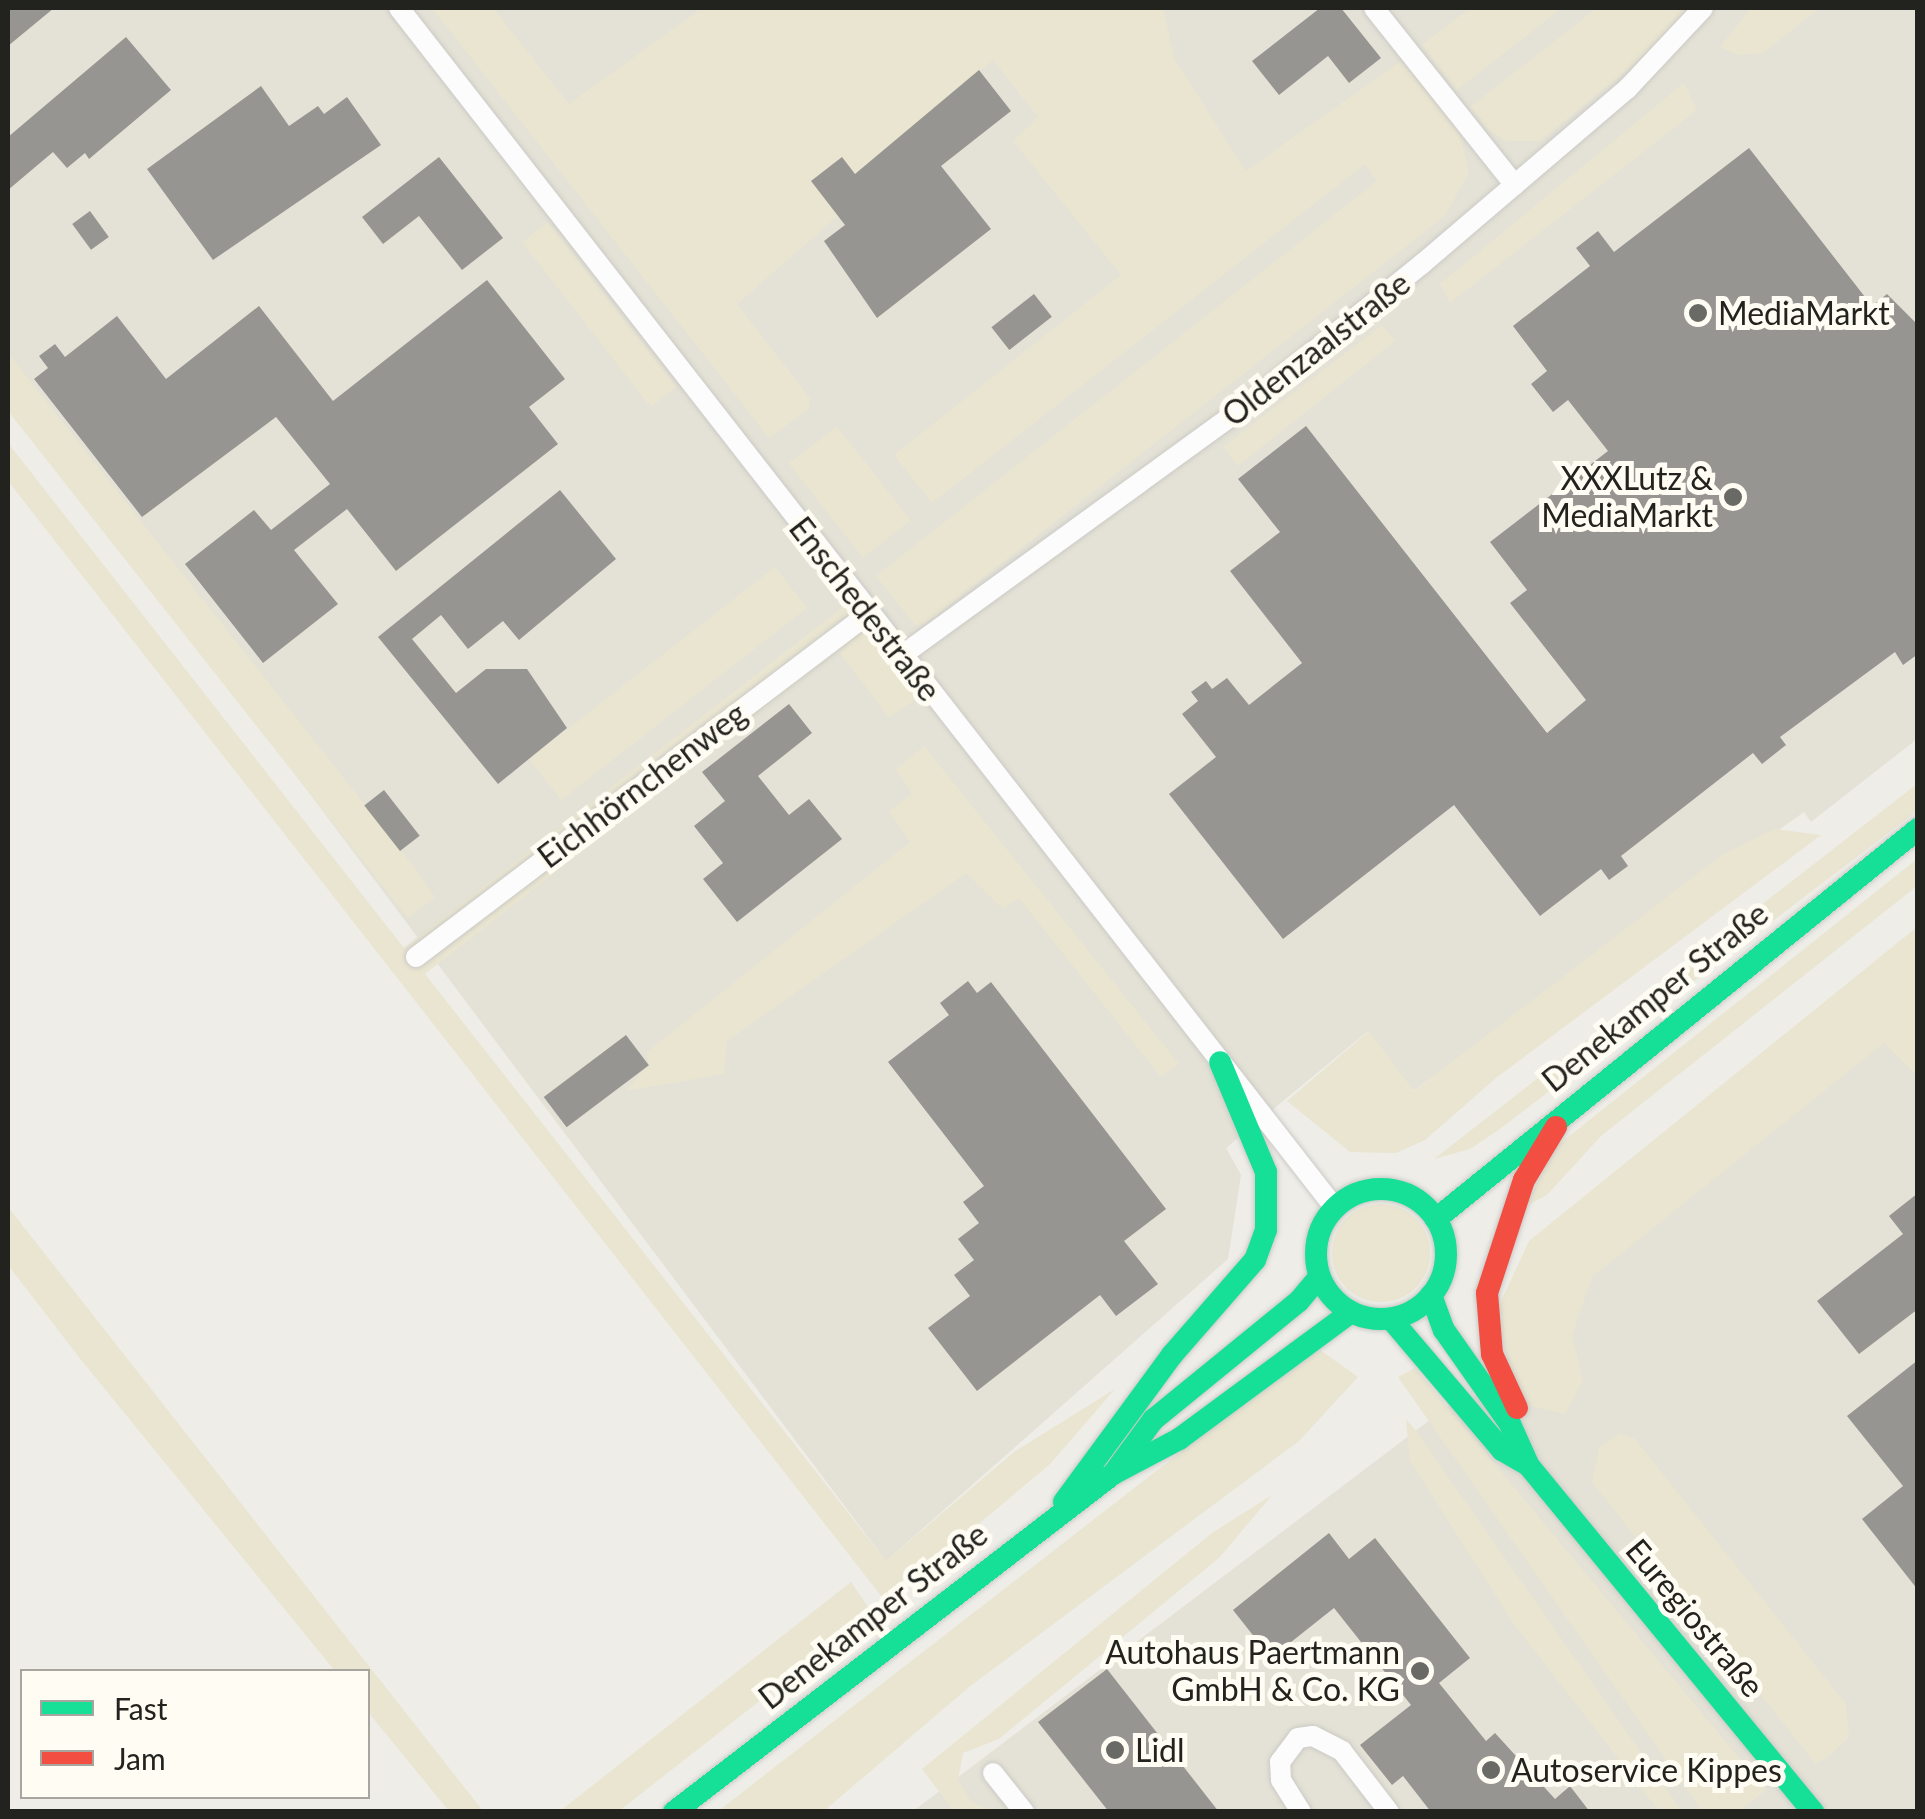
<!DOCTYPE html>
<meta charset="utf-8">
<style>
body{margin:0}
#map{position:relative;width:1925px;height:1819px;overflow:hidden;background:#eeede8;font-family:Lato,sans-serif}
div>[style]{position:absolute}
.built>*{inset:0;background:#e4e2d6}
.green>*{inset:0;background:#e9e5d0;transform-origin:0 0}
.round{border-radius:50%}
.building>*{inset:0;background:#969591;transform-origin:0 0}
.roads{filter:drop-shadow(0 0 2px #cbcac6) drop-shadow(0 0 2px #cbcac6)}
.street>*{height:20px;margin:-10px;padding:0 10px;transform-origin:10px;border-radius:10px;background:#fcfcfc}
.fast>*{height:22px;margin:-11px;padding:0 11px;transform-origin:11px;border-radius:11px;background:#16e098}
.fast>.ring{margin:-11px;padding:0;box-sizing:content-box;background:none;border:22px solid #16e098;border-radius:50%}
.jam>*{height:22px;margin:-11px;padding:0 11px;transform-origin:11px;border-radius:11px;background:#f24e42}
.dots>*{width:28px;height:28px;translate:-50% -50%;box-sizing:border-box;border:5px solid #fffdf3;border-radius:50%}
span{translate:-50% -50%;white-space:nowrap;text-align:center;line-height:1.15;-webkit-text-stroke:10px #fffdf3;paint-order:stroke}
.poi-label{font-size:32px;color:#22221e}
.left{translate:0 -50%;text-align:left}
.right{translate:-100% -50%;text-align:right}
.street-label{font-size:32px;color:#22221e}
.frame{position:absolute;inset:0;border:10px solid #22221e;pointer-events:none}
.legend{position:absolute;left:20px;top:1669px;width:350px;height:130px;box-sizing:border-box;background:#fffdf3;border:2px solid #a7a59e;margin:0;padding:12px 18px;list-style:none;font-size:30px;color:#22221e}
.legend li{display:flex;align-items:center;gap:20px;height:50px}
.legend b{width:50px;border:2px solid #a7a59e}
</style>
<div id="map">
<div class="built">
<div style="clip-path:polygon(8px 8px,1917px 8px,1917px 739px,1811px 822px,1804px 812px,1413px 1091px,1368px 1031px,1226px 1148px,1241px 1175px,1228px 1259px,886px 1561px,8px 392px)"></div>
<div style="clip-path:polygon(1917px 994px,1917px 1811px,912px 1812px,1451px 1404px,1559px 1369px,1555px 1257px)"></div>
</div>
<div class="green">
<div style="clip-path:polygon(432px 8px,493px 8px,569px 104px,702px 8px,1163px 8px,1175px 60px,1246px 171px,1401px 61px,1460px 135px,1469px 172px,1445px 216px,923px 625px,915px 625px,876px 576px,1377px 181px,1365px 164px,932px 503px,894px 455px,1121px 275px,1013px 141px,1038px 117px,993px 60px,855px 174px,842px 157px,811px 181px,838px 216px,737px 304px,810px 398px,809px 409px,769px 438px)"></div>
<div style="clip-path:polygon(1470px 8px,1562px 8px,1457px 90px,1422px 45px)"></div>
<div style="clip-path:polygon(1597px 8px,1686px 8px,1658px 45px,1540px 141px,1505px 141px,1489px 130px,1470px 107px)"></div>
<div style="clip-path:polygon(1751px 8px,1820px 8px,1763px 53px,1739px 55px,1720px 47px)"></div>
<div style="clip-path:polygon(1684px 83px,1697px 110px,1450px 303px,1440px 284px)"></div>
<div style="left:548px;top:222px;width:209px;height:33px;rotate:52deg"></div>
<div style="clip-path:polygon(1382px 325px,1395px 341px,1238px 466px,1223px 447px)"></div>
<div style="clip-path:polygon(8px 353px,418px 872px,435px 897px,408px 918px,8px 411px)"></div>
<div style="left:837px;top:426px;width:120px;height:61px;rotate:52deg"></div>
<div style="clip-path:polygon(8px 443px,404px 948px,847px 604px,921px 696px,889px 717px,838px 651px,425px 974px,886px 1561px,1014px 1452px,1115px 1389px,1050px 1464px,886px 1602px,8px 481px)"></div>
<div style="left:775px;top:567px;width:52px;height:312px;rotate:52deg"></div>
<div style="clip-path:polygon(924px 746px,1179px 1064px,1161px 1077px,1019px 898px,1003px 909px,966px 873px,727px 1041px,724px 1074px,625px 1091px,649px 1065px,647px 1052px,910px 842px,889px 811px,912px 794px,896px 769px)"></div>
<div style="clip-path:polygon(1917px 784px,1917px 811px,1497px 1131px,1470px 1149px,1434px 1159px)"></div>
<div style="clip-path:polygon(1775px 829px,1821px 835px,1496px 1078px,1425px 1140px,1396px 1153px,1350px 1152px,1287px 1101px,1369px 1031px,1414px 1091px,1723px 854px)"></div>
<div style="clip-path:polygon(1917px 859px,1917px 886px,1601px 1136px,1547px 1195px,1524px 1207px,1558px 1145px)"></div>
<div style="clip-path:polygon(1917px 927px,1917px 1076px,1884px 1043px,1592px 1277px,1572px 1336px,1583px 1380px,1565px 1414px,1519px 1403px,1495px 1314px,1529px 1241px)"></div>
<div class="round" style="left:1332px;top:1204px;width:98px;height:98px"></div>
<div style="clip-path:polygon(8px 1207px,483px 1811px,449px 1811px,368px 1712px,368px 1672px,335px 1671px,82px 1361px,8px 1265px)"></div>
<div style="clip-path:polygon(1316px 1347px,1358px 1377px,1299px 1441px,969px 1687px,824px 1811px,717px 1812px)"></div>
<div style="clip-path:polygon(1415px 1368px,1766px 1790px,1740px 1811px,1702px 1811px,1398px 1377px)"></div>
<div style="clip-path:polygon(1406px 1419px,1416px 1431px,1682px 1811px,1659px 1811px,1514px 1624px,1410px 1461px)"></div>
<div style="clip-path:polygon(1620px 1433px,1635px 1439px,1846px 1704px,1849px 1737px,1826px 1759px,1815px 1763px,1592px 1482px,1599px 1448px)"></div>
<div style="clip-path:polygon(1272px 1495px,1220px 1557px,999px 1739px,963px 1753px,958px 1780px,971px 1801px,991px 1811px,954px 1811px,922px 1769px,1212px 1533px)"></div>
<div style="clip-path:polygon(851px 1582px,872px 1613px,619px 1811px,560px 1811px)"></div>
</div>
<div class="building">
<div style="clip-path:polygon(8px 8px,54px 8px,8px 46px)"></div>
<div style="clip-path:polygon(1320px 8px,1341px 8px,1381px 58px,1349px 83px,1328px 56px,1279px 95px,1252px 61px)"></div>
<div style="clip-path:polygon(126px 37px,171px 90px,89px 159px,85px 153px,67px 168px,53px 152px,8px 190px,8px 137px)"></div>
<div style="clip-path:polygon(979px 70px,1011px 111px,941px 166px,991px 229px,877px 318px,824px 241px,845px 225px,811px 181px,842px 157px,855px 174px)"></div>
<div style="clip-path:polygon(261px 86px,289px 126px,318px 106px,324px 114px,347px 97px,381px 145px,213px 260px,147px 169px)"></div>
<div style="clip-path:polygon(1749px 148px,1872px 306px,1887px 294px,1918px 325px,1918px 654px,1903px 665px,1895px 652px,1780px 737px,1786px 745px,1762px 764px,1753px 753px,1621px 856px,1628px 866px,1609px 880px,1601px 869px,1540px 916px,1454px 805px,1283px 939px,1169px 794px,1216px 757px,1182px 714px,1198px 701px,1191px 692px,1206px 681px,1212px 689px,1227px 678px,1249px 705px,1302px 663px,1230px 571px,1280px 532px,1238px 479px,1306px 426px,1547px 733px,1586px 700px,1510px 603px,1527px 590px,1490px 542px,1608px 451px,1568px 400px,1553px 412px,1531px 384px,1547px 371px,1513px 326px,1590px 266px,1576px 248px,1598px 231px,1614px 252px)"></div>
<div style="clip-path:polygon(439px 157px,503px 238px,462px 270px,419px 216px,383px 244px,362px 217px)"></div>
<div style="left:90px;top:211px;width:32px;height:22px;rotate:54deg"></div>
<div style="clip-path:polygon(487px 280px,565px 379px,529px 407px,558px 444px,396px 571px,347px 509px,294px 550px,338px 604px,263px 663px,185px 564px,254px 510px,271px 530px,330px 484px,276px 417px,142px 517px,34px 379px,48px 368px,39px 356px,55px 344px,65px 357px,117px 316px,166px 379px,259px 306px,333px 401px)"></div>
<div style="left:1034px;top:294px;width:29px;height:54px;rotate:52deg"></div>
<div style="clip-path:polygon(560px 490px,616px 559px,519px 640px,503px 621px,468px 649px,441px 615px,412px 639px,456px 693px,486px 669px,527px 669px,567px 728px,498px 784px,378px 637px)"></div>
<div style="clip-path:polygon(789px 704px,812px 733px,758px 776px,789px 815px,809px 799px,842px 839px,737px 922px,703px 879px,723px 863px,694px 826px,725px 801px,702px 772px)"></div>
<div style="left:384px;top:790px;width:58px;height:25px;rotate:52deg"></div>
<div style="clip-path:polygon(968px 981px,977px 993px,991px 982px,1166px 1209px,1124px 1241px,1158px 1284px,1116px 1316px,1100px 1295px,977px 1391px,928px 1328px,970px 1296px,954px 1275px,974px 1260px,958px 1239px,979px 1223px,963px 1202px,984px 1186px,888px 1062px,949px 1015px,940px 1003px)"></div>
<div style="left:626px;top:1035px;width:38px;height:103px;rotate:53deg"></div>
<div style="clip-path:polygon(1918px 1193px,1918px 1309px,1859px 1354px,1817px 1301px,1903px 1234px,1889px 1216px)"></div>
<div style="clip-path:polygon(1918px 1360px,1918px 1590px,1862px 1519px,1903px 1486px,1847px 1416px)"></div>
<div style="clip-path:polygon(1329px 1533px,1349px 1559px,1375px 1538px,1470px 1658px,1439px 1683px,1486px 1741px,1495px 1733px,1555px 1799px,1570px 1786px,1590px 1812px,1431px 1812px,1403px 1776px,1392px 1785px,1360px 1745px,1411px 1705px,1334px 1608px,1271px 1658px,1233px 1610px)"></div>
<div style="clip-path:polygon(1107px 1669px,1219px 1812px,1109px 1812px,1038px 1722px)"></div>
</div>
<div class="roads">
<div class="street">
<div style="left:399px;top:8px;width:1522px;rotate:52.05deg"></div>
<div style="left:1374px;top:8px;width:226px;rotate:51.5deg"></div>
<div style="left:901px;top:656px;width:432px;rotate:-36deg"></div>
<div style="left:1251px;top:402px;width:220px;rotate:-38.9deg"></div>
<div style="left:1422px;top:264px;width:270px;rotate:-40.5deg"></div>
<div style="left:1627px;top:89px;width:111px;rotate:-46.8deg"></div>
<div style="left:416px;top:957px;width:567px;rotate:-37.19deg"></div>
<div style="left:993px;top:1773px;width:50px;rotate:51.5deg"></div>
<div style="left:1301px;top:1812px;width:38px;rotate:-122deg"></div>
<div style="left:1281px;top:1780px;width:18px;rotate:-93deg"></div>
<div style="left:1280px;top:1762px;width:30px;rotate:-53deg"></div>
<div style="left:1298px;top:1738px;width:15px;rotate:-8deg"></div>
<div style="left:1313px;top:1736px;width:33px;rotate:27deg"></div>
<div style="left:1342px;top:1751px;width:77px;rotate:52.4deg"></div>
</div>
<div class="fast">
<div class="ring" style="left:1316px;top:1189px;width:108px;height:108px"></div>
<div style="left:1436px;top:1219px;width:620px;rotate:-38.98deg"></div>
<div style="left:1431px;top:1295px;width:37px;rotate:70deg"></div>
<div style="left:1444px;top:1330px;width:115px;rotate:54.9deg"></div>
<div style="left:1510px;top:1424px;width:46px;rotate:65.7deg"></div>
<div style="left:1529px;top:1466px;width:448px;rotate:50.6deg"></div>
<div style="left:1391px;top:1319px;width:172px;rotate:49.7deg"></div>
<div style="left:1502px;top:1450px;width:30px;rotate:30deg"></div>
<div style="left:1114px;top:1473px;width:66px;rotate:-53.7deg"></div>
<div style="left:1153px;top:1420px;width:188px;rotate:-39.2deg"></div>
<div style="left:1299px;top:1301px;width:31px;rotate:-50deg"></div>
<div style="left:1064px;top:1502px;width:182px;rotate:-53.7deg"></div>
<div style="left:1172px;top:1355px;width:126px;rotate:-48.9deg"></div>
<div style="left:1255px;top:1260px;width:32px;rotate:-70deg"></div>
<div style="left:1266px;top:1230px;width:58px;rotate:-90deg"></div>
<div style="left:1266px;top:1172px;width:119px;rotate:-112.7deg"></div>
<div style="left:674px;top:1812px;width:554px;rotate:-37.59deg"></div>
<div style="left:1113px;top:1474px;width:75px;rotate:-27.9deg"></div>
<div style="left:1179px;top:1439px;width:214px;rotate:-36.4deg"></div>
</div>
<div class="jam">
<div style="left:1517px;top:1408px;width:60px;rotate:-114.8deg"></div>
<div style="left:1492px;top:1354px;width:61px;rotate:-94.7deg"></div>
<div style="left:1487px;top:1293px;width:119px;rotate:-71.9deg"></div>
<div style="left:1524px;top:1180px;width:62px;rotate:-58.9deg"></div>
</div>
</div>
<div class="dots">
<div style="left:1698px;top:313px;background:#696965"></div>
<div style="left:1733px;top:497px;background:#696965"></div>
<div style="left:1420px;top:1671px;background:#696965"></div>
<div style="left:1115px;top:1750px;background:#696965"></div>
<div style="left:1491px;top:1770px;background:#696965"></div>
</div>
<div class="poi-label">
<span class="left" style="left:1718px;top:313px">MediaMarkt</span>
<span class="right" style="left:1713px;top:497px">XXXLutz &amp;<br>MediaMarkt</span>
<span class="right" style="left:1400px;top:1671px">Autohaus Paertmann<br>GmbH &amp; Co. KG</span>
<span class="left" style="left:1135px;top:1750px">Lidl</span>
<span class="left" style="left:1511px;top:1770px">Autoservice Kippes</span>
</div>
<div class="street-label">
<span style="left:1316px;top:349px;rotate:-38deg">Oldenzaalstraße</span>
<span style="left:865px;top:609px;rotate:52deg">Enschedestraße</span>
<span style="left:642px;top:785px;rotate:-37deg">Eichhörnchenweg</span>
<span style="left:1655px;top:997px;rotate:-39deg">Denekamper Straße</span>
<span style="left:873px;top:1616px;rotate:-38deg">Denekamper Straße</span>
<span style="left:1695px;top:1618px;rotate:50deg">Euregiostraße</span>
</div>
<div class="frame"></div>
<ul class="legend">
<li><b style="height:12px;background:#16e098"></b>Fast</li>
<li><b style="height:12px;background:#f24e42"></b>Jam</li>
</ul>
</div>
